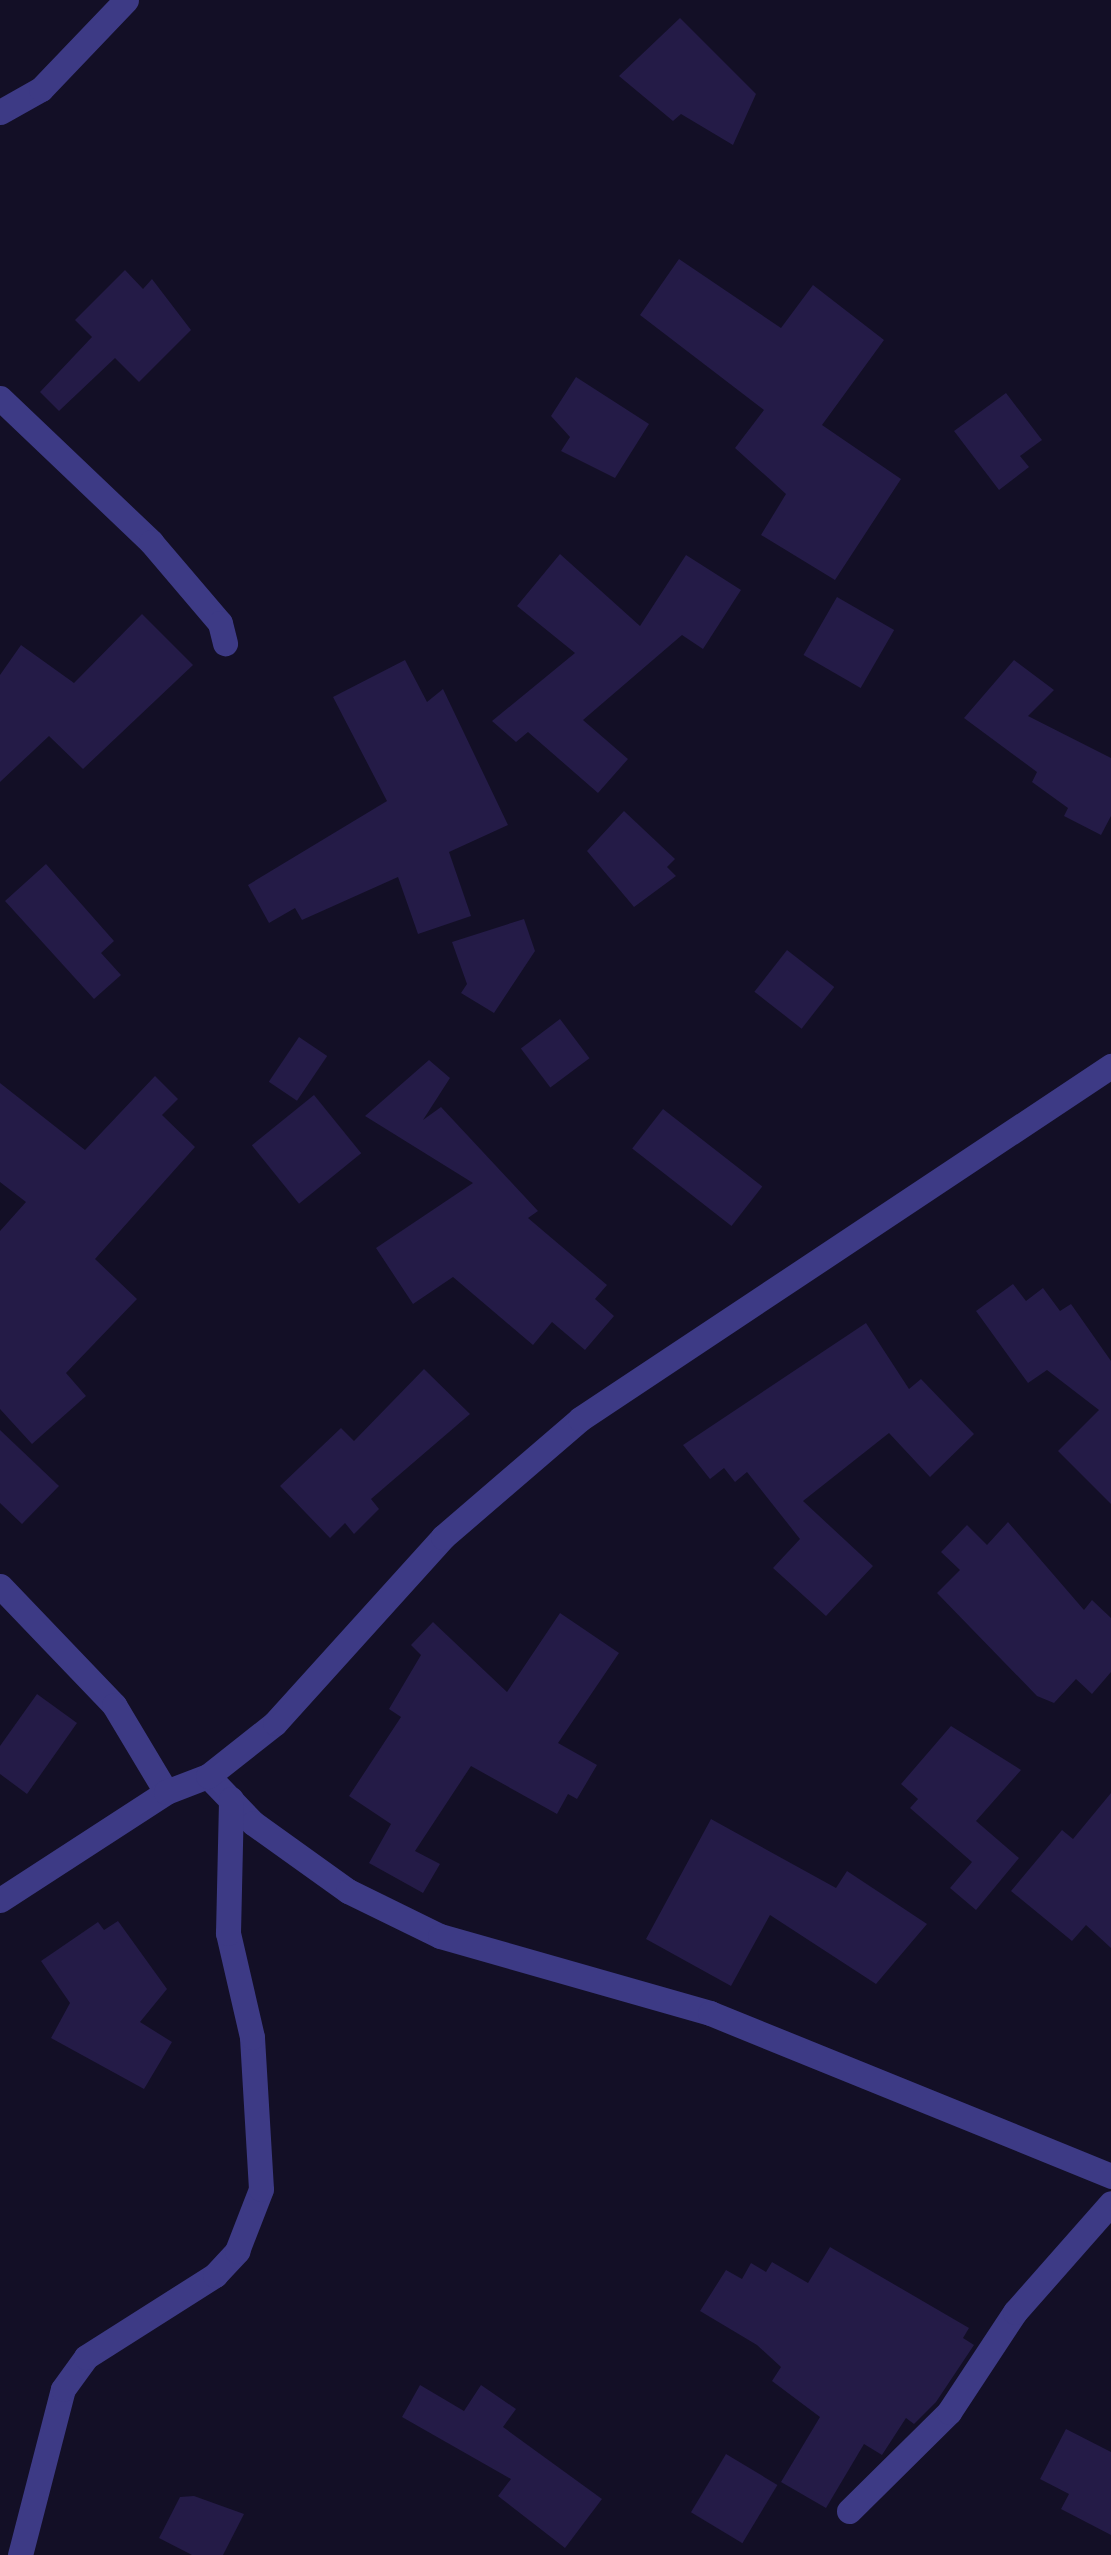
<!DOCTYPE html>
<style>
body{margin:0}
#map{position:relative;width:1111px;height:2555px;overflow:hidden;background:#130f26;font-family:"DM Sans",sans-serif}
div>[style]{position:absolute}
.building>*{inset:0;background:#241b47;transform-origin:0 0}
.street>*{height:25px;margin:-12.5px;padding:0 12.5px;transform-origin:12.5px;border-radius:12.5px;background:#3d3a85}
span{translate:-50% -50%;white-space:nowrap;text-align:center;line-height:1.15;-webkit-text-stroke:9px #130f26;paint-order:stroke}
</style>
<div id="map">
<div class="building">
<div style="clip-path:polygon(680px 18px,756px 94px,733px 145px,681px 114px,673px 121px,619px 76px)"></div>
<div style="clip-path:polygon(679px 259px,781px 328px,813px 285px,884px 340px,822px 425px,901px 479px,835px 580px,761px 535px,786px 494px,735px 448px,764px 410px,640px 315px)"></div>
<div style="clip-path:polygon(125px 270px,143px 289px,152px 279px,191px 330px,139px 382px,115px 358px,59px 411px,40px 392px,92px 337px,75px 320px)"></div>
<div style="clip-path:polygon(576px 377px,649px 424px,615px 478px,561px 451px,570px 437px,551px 416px)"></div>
<div style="clip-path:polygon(1006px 393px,1042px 440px,1020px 456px,1029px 467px,999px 490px,954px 431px)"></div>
<div style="clip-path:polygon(560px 554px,640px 626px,686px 555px,741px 590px,703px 649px,682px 635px,583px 720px,628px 759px,598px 793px,528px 732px,516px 742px,492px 721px,575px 653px,517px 606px)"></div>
<div style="left:837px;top:597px;width:66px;height:67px;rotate:30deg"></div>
<div style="clip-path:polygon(142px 614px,193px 665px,83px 769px,49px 736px,0 782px,0 675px,21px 645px,74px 683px)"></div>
<div style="clip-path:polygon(405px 660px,427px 702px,443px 689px,508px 825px,449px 852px,471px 916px,418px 934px,398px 877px,302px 920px,295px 908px,269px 923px,248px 885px,387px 801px,333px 697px)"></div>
<div style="clip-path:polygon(1014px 660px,1054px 690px,1028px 716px,1111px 758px,1111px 816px,1101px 835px,1064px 816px,1068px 808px,1032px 782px,1037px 772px,964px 718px)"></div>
<div style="clip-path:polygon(624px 811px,675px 859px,667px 867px,676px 876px,634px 907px,587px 851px)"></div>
<div style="clip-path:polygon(46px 864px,114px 941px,101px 953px,121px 975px,94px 999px,5px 901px)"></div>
<div style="clip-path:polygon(524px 919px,535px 951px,494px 1013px,461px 993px,467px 984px,452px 942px)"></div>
<div style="left:787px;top:950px;width:60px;height:53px;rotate:38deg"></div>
<div style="left:560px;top:1019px;width:49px;height:49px;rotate:53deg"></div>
<div style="left:299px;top:1037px;width:34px;height:54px;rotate:34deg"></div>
<div style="clip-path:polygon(429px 1060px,450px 1078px,423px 1120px,441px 1107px,538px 1211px,528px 1218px,607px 1285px,595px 1299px,614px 1316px,585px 1350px,552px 1322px,533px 1345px,453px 1277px,413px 1304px,376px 1248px,473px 1183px,365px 1116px)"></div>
<div style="clip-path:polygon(155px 1076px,178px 1099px,162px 1115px,195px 1147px,95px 1259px,137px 1299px,66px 1373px,86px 1396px,32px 1444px,0 1409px,0 1231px,26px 1202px,0 1182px,0 1083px,85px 1150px)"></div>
<div style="left:314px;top:1095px;width:75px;height:80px;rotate:51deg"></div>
<div style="left:663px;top:1109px;width:126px;height:50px;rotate:38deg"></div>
<div style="clip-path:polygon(1013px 1284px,1026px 1301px,1043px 1288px,1060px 1311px,1071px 1304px,1111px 1361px,1111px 1504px,1058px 1451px,1099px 1410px,1047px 1370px,1028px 1383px,976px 1311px)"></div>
<div style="clip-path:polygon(866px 1323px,909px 1389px,921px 1379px,974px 1434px,930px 1477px,889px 1433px,803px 1501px,873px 1566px,826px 1616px,773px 1568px,800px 1539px,747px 1472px,735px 1482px,724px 1468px,710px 1479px,683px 1445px)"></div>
<div style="clip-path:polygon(424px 1369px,470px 1414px,371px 1499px,379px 1509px,354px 1534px,345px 1523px,330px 1538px,280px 1486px,341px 1428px,354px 1441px)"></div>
<div style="clip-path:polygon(0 1430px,59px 1486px,22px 1524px,0 1503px)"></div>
<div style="clip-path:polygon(1008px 1522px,1084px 1610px,1092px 1600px,1111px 1618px,1111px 1672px,1092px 1694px,1076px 1679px,1054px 1703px,1037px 1696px,937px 1593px,960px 1570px,941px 1552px,967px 1525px,987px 1545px)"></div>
<div style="clip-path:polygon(560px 1613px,619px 1653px,558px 1743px,597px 1765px,577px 1799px,568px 1794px,557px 1814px,471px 1766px,415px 1851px,440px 1864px,423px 1893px,369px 1863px,391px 1824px,349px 1796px,401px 1717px,389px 1709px,421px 1655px,411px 1645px,433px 1622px,507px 1692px)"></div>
<div style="clip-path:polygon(37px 1694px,77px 1723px,27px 1794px,0 1774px,0 1746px)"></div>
<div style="clip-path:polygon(951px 1726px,1021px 1770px,976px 1821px,1019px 1858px,976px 1910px,950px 1888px,972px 1862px,910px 1808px,918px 1799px,901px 1784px)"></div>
<div style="clip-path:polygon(1111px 1793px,1111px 1948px,1086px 1925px,1072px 1941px,1011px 1891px,1062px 1830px,1073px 1839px)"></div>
<div style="clip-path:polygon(711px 1819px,836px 1888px,847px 1871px,927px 1924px,876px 1984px,770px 1915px,731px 1986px,646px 1939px)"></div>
<div style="clip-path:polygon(118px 1921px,167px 1989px,140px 2022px,172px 2042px,144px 2089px,51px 2038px,70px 2003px,41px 1961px,98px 1922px,104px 1930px)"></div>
<div style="clip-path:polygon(830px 2247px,969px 2328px,963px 2338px,974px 2345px,936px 2402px,914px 2424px,906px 2418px,882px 2455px,864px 2444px,826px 2508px,781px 2482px,820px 2417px,772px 2381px,781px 2367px,757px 2345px,700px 2311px,726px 2270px,742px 2279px,751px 2263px,766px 2272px,772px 2262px,808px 2283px)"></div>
<div style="clip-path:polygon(420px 2385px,464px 2411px,481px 2385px,516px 2409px,503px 2427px,602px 2499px,565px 2548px,498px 2496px,511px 2479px,402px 2417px)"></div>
<div style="clip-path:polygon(1066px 2429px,1111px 2452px,1111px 2535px,1061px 2509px,1069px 2494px,1040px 2479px)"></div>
<div style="left:726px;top:2454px;width:60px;height:68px;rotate:31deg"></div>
<div style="clip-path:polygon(194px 2496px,244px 2514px,223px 2555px,192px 2555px,159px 2538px,180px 2497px)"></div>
</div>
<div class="street">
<div style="left:0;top:112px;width:47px;rotate:-29.3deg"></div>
<div style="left:41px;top:89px;width:123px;rotate:-46.3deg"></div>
<div style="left:0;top:398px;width:209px;rotate:43.6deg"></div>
<div style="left:151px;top:542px;width:106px;rotate:49.6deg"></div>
<div style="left:220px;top:623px;width:21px;rotate:76deg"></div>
<div style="left:0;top:1586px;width:165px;rotate:46.2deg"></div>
<div style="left:114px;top:1705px;width:101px;rotate:59.1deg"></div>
<div style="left:208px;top:1776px;width:65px;rotate:46.2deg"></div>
<div style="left:253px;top:1823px;width:117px;rotate:35.6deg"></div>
<div style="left:348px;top:1891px;width:102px;rotate:26.1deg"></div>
<div style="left:440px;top:1936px;width:281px;rotate:15.9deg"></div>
<div style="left:710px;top:2013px;width:433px;rotate:22.1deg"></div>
<div style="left:0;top:1900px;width:198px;rotate:-33deg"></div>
<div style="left:166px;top:1792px;width:45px;rotate:-20.9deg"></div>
<div style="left:208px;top:1776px;width:85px;rotate:-38.3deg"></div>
<div style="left:275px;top:1723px;width:251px;rotate:-47.9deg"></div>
<div style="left:443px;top:1537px;width:181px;rotate:-40.7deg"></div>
<div style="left:580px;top:1419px;width:638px;rotate:-33.62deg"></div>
<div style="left:849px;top:2511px;width:141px;rotate:-44.7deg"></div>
<div style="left:949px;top:2412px;width:120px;rotate:-56.6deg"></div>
<div style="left:1015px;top:2312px;width:145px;rotate:-48.6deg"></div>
<div style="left:20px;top:2555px;width:171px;rotate:-75.5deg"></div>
<div style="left:63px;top:2389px;width:39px;rotate:-54deg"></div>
<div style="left:86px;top:2357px;width:153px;rotate:-32.4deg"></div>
<div style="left:215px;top:2275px;width:33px;rotate:-47deg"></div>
<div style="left:237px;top:2251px;width:66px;rotate:-68.8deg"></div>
<div style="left:261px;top:2189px;width:152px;rotate:-93.4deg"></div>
<div style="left:252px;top:2037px;width:107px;rotate:-103deg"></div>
<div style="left:228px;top:1933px;width:134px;rotate:-88.7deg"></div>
</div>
</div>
